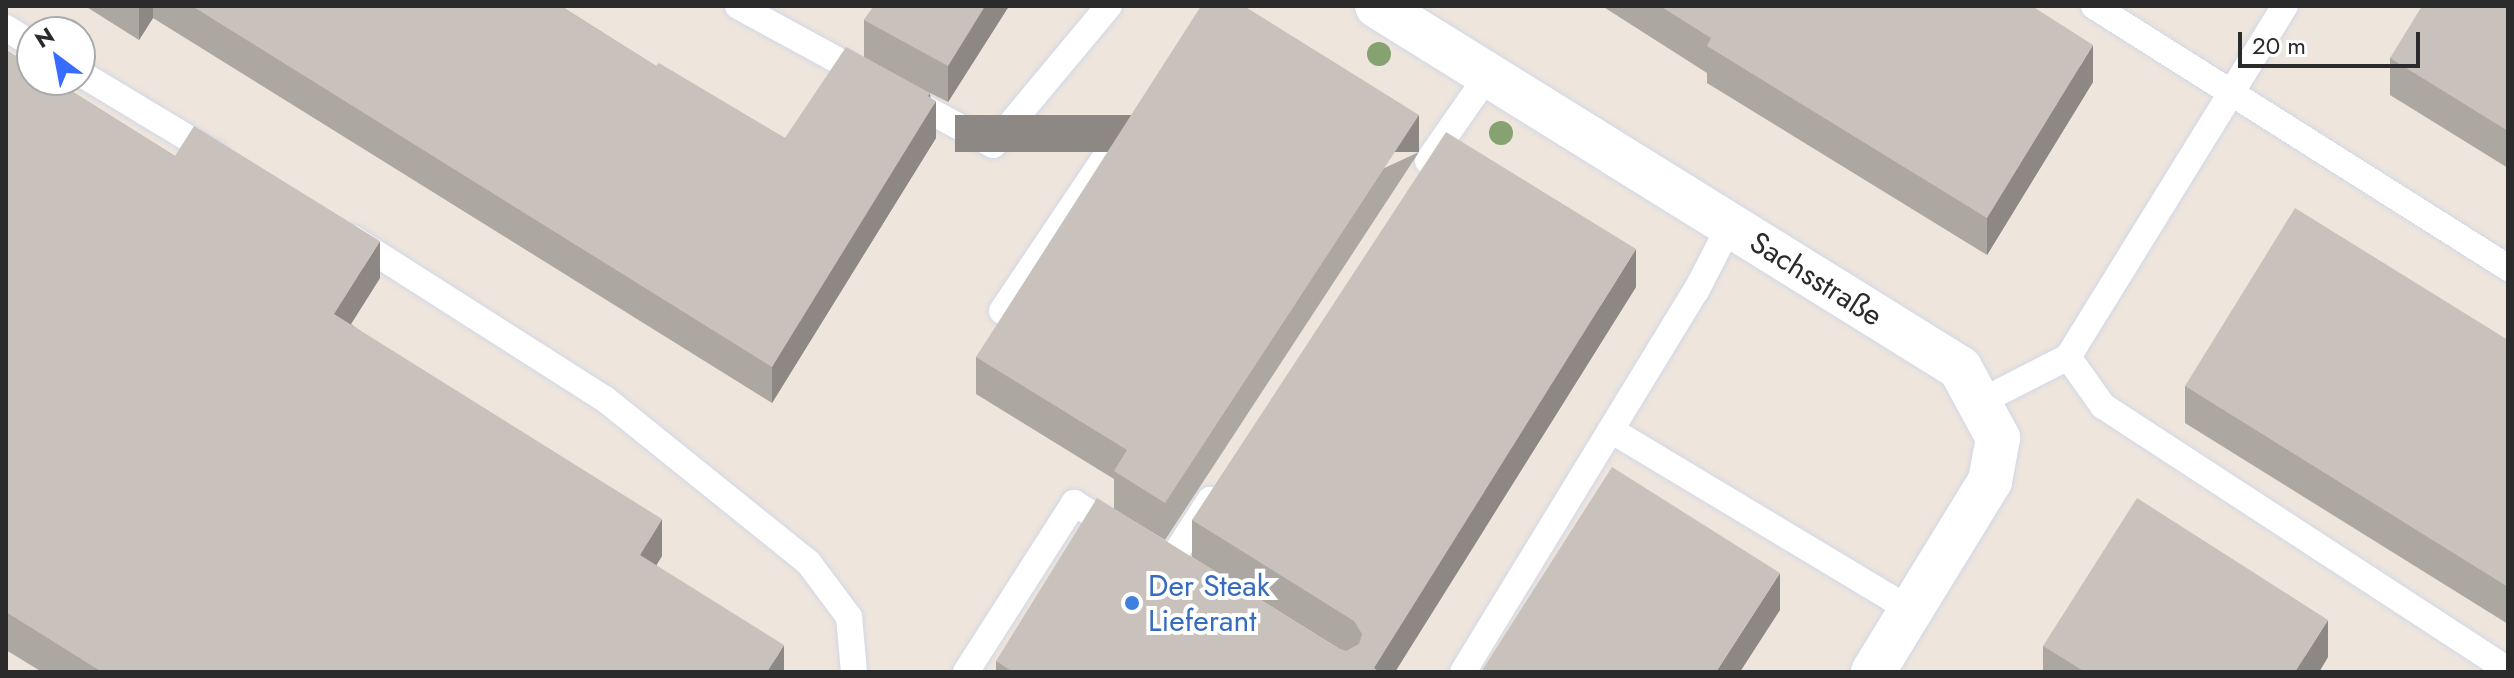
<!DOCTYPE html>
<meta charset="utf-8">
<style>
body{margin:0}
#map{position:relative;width:2514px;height:678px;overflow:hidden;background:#eee5dd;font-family:Jost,sans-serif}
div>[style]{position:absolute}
.roads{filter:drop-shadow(0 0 2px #d2d7e4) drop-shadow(0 0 2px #d2d7e4)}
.lane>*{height:26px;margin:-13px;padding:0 13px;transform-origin:13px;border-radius:13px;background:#fff}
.street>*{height:44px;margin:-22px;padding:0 22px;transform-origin:22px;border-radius:22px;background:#fff}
.trees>*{width:24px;height:24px;margin:-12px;border-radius:50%;background:#85a270}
.wall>*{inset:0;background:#ada7a2}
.shaded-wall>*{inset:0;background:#8d8884;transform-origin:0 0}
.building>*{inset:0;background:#c9c2bc}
.dots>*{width:22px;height:22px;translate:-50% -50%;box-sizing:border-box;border:4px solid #fff;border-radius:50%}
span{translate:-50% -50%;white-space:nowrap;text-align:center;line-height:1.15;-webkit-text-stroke:8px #fff;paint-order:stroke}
.street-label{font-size:30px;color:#2b2b2b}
.shop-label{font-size:30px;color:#366cbe}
.left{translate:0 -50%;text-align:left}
.frame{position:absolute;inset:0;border:8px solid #2b2b2b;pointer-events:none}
.north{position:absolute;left:16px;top:16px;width:80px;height:80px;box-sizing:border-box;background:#fff;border:2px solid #aaa;border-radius:50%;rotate:328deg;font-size:22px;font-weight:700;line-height:32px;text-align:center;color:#2b2b2b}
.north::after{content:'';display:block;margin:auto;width:28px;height:36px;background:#386bff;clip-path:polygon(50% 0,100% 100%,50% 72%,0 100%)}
.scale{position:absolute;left:2238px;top:32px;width:182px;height:36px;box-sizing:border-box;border:4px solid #2b2b2b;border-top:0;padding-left:10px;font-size:24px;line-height:28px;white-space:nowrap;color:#2b2b2b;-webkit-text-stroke:6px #fff;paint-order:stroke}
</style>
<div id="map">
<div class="roads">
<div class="lane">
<div style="left:738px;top:6px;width:148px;rotate:28.6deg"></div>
<div style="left:2094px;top:6px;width:490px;rotate:32.3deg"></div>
<div style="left:6px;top:28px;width:31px;rotate:32deg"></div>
<div style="left:80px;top:73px;width:159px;rotate:31.1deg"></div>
<div style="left:906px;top:98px;width:99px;rotate:28.4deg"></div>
<div style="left:993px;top:145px;width:181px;rotate:-50.2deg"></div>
<div style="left:1428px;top:161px;width:105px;rotate:-55.1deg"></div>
<div style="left:352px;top:238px;width:300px;rotate:32.5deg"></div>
<div style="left:605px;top:399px;width:260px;rotate:38.8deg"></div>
<div style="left:808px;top:562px;width:69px;rotate:53.3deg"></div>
<div style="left:849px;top:617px;width:55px;rotate:84.8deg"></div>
<div style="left:1002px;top:311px;width:183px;rotate:-56.1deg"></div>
<div style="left:2068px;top:357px;width:60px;rotate:54.5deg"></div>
<div style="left:2103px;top:406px;width:483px;rotate:33.1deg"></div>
<div style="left:1982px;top:401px;width:97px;rotate:-27.1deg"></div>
<div style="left:2068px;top:357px;width:413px;rotate:-58.3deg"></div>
<div style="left:1611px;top:430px;width:350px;rotate:31deg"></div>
<div style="left:1187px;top:572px;width:20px;rotate:-150deg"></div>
<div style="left:1170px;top:562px;width:74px;rotate:-57.2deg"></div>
<div style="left:966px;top:672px;width:201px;rotate:-57.4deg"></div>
<div style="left:1074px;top:503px;width:52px;rotate:31.5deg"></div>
<div style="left:1463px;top:672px;width:447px;rotate:-58.6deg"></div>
<div style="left:1696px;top:291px;width:74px;rotate:-62.7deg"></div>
</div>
<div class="street">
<div style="left:1377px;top:6px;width:686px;rotate:31.84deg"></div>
<div style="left:1960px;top:368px;width:80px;rotate:61.5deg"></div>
<div style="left:1998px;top:438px;width:44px;rotate:100.5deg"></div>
<div style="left:1990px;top:481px;width:224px;rotate:121.5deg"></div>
</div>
</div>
<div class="trees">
<div style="left:1379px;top:54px"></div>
<div style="left:1501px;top:133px"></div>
</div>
<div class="wall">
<div style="clip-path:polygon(85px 6px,561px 6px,656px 66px,785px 138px,864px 57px,864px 20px,874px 6px,1009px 6px,948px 102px,930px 93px,936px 138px,772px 403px,153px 18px,139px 40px)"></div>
<div style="clip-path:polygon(1602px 6px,2032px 6px,2093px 82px,1987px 255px,1707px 83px,1707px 73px)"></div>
<div style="clip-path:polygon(2508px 6px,2508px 168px,2390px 95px,2390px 58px)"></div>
<div style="clip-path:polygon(6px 50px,175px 156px,380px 278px,351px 324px,662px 556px,656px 565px,784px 672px,42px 672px,6px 650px)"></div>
<div style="clip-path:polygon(1419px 152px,1165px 540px,1114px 509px,1114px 479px,976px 394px,976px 357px)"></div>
<div style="clip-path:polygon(1636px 287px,1395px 672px,996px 672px,996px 661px,1338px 648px,1192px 557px,1192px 520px)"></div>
<div style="clip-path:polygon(2508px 340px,2508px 624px,2185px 423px,2185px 386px)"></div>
<div style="clip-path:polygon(2043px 646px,2328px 657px,2319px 672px,2043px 672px)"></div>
</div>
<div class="shaded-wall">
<div style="clip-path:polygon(139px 6px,153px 6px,153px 18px,139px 40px)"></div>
<div style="clip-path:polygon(985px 6px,1009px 6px,948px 102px,948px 66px)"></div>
<div style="clip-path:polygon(2093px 45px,2093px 82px,1987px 255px,1987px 218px)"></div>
<div style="clip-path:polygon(930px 93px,930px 110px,936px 101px,936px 138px,772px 403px,772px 367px)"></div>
<div style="left:1419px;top:115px;width:37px;height:464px;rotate:90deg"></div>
<div style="clip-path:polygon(380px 241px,380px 278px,334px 351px,334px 314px)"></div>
<div style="clip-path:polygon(1636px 249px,1636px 287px,1395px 672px,1374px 672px,1374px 668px)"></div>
<div style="clip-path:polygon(662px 519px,662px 556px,640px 592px,640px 555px)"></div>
<div style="clip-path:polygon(1780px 573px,1780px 610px,1740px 672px,1716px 672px)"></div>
<div style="clip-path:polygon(2328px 620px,2328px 657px,2319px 672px,2295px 672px)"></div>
<div style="clip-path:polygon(784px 645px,784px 672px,767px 672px)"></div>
</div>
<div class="building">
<div style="clip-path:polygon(192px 6px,561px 6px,656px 66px,659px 63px,785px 138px,846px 47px,930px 93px,928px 96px,936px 101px,772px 367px)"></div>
<div style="clip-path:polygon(874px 6px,985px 6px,948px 66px,864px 20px)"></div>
<div style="clip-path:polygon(1201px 6px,1244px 6px,1419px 115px,1165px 503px,1114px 471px,1127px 450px,976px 357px)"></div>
<div style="clip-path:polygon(1660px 6px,2032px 6px,2093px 45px,1987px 218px,1707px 46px,1711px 38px)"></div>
<div style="clip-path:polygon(2422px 6px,2508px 6px,2508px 131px,2390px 58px)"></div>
<div style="clip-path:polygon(6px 50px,32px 67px,32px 80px,54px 80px,175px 156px,194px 126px,380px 241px,334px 314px,662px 519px,640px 555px,784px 645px,767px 672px,102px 672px,6px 612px)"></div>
<div style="clip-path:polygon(1446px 132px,1636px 249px,1374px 668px,1379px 672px,1013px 672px,996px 661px,1097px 498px,1338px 648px,1346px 651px,1359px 644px,1362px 634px,1354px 621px,1192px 520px)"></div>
<div style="clip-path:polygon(2295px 208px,2508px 340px,2508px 587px,2185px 386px)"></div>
<div style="clip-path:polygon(1612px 467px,1780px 573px,1716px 672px,1481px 672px)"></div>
<div style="clip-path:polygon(2137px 498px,2328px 620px,2295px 672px,2085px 672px,2043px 646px)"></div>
</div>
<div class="dots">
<div style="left:1132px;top:603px;background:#3f7fe0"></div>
</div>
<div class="street-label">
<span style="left:1816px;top:279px;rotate:32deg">Sachsstraße</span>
</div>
<div class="shop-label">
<span class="left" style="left:1148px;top:603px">Der Steak<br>Lieferant</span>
</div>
<div class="frame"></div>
<div class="north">N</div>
<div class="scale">20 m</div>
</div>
